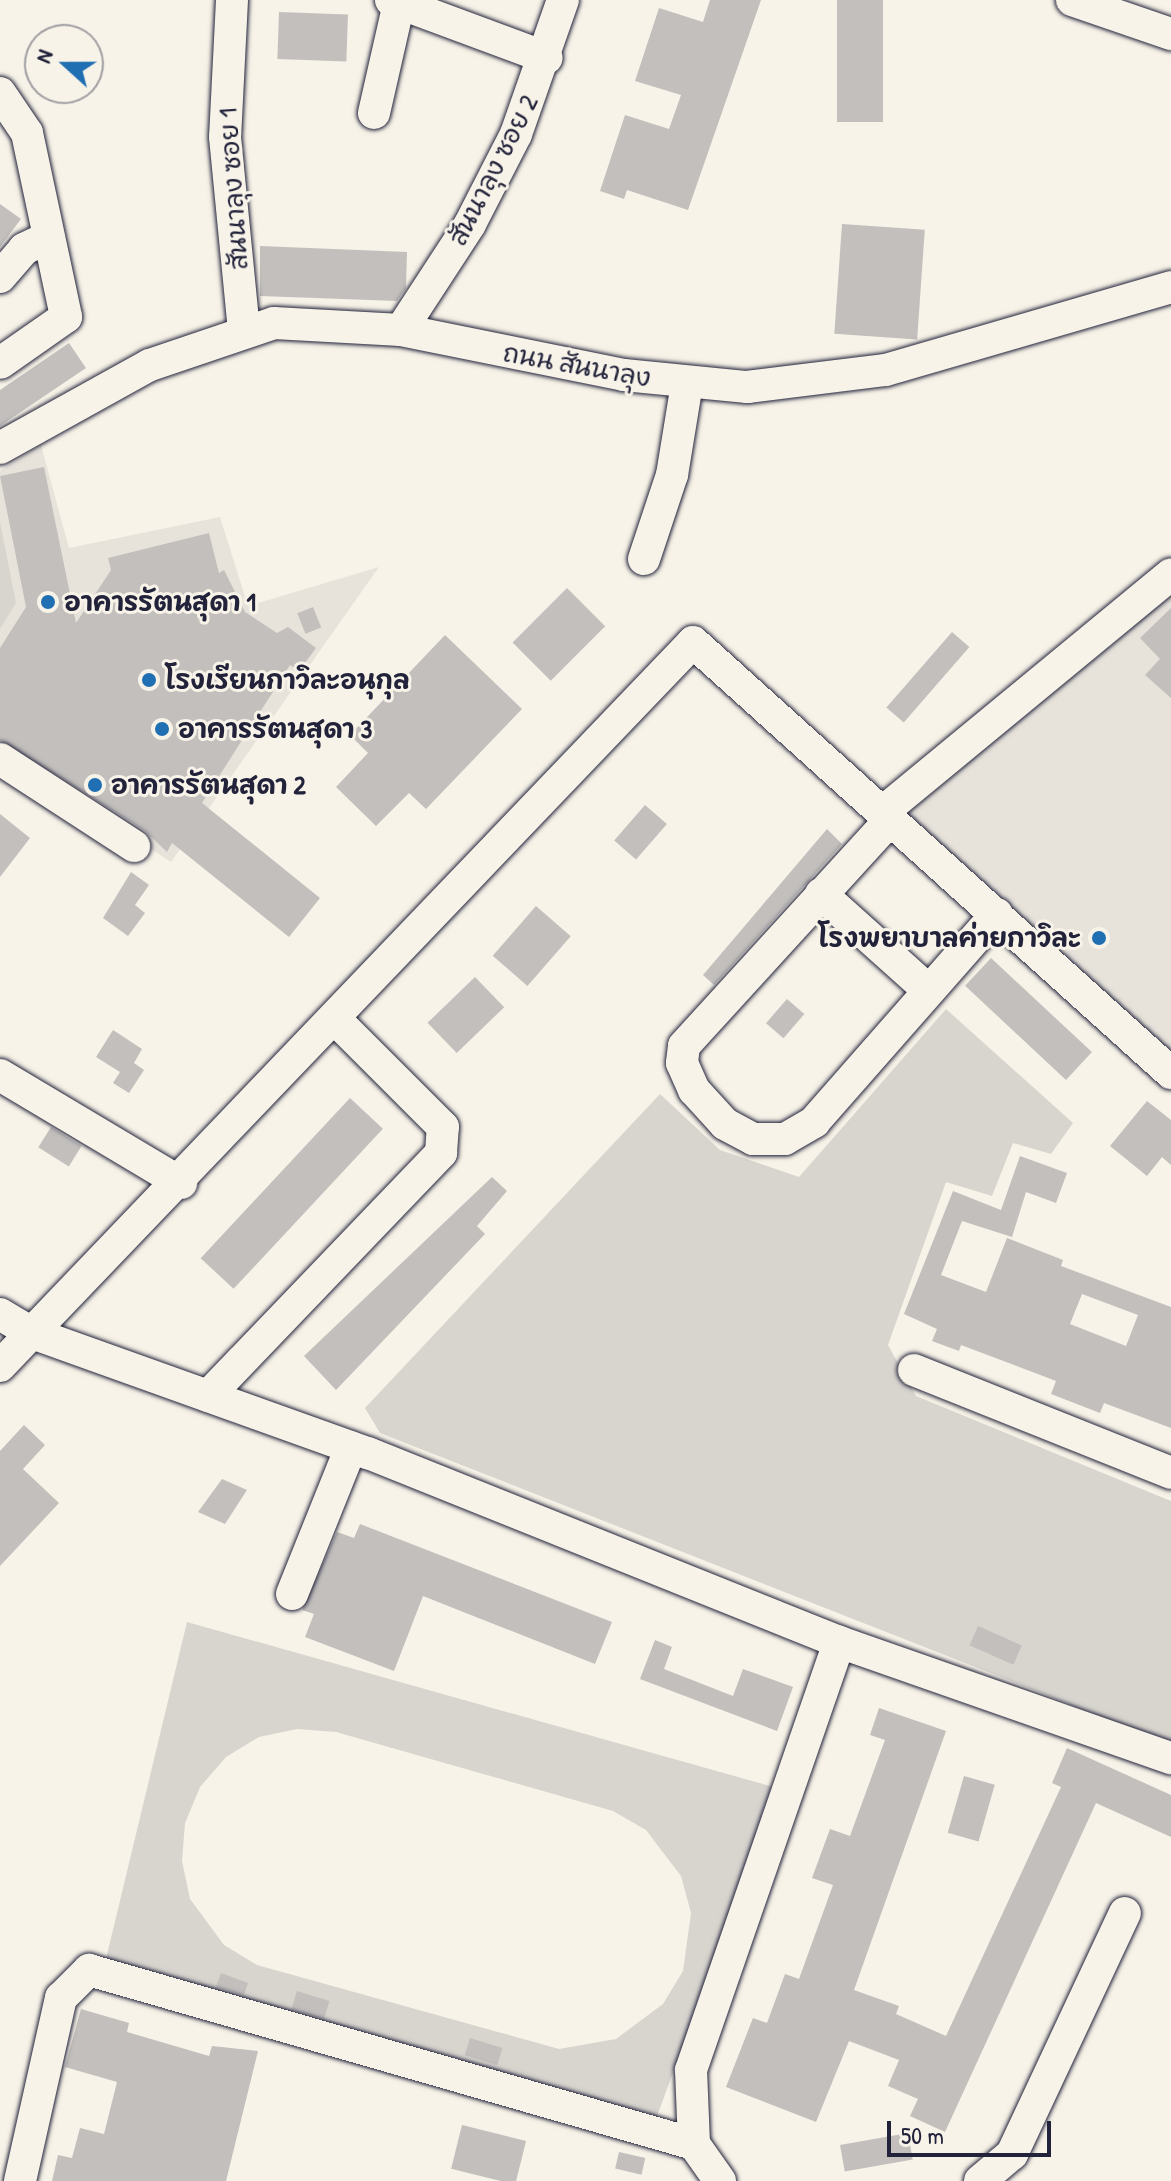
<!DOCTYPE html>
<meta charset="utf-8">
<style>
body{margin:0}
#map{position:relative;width:1171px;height:2181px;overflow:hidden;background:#f7f3e8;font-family:"Patrick Hand","Playpen Sans Thai",sans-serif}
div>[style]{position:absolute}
.built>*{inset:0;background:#e7e3db}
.green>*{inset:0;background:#d8d5cf}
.building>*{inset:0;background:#c2bfbd;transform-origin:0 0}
.roads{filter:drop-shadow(0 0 2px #22223b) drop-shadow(0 0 2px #22223b)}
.minor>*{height:32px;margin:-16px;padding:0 16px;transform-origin:16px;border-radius:16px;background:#f7f3e8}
.dots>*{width:22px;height:22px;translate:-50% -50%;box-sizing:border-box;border:4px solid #f7f3e8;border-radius:50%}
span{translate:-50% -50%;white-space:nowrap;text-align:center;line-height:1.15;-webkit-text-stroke:6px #f7f3e8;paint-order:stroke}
.street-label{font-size:26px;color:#22223b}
.poi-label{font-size:26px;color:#22223b;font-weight:700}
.left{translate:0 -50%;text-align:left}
.right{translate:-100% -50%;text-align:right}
.north{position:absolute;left:24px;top:24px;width:80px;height:80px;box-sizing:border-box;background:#f7f3e8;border:2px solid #a29fa3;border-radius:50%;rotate:291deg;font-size:22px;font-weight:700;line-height:32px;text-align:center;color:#22223b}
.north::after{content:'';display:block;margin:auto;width:28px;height:36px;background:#1f6fb2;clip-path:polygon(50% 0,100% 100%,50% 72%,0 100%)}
.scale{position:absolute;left:887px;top:2121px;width:164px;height:36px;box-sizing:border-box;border:4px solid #22223b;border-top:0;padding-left:10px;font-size:24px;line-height:28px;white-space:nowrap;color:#22223b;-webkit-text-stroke:6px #f7f3e8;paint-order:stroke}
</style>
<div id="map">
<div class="built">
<div style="clip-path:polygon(41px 445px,69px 548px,220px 517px,248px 606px,379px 567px,171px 862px,6px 755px,0 759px,0 471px)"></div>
<div style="clip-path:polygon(1171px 580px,1171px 1064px,884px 811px)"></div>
</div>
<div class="green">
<div style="clip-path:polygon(0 522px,16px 603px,0 629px)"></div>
<div style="clip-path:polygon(946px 1009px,1073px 1123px,1051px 1154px,1013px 1143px,992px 1196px,946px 1182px,888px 1345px,916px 1396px,1171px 1501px,1171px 1744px,380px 1433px,365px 1408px,660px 1094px,720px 1150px,799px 1177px)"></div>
<div style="clip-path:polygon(evenodd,187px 1622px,777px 1788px,656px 2119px,105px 1963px,187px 1622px,297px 1729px,336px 1732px,613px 1811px,646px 1830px,681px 1876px,691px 1913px,683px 1971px,663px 2004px,616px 2039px,559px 2049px,257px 1965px,224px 1945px,190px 1899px,182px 1861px,185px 1823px,200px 1787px,226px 1757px,259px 1737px,297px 1729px)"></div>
</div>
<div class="building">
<div style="clip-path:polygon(710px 0,761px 0,688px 210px,627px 190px,624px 199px,600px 191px,625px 115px,669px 129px,681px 95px,635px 81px,659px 8px,703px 22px)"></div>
<div style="left:837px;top:0;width:46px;height:122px"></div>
<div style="left:279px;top:12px;width:69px;height:47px;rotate:2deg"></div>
<div style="clip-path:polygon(0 204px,21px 219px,0 247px)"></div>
<div style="left:842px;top:224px;width:83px;height:110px;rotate:4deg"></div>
<div style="clip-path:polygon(260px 246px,407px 252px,406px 288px,397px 301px,260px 296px)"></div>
<div style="clip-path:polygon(69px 343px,86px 368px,0 426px,0 390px)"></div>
<div style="clip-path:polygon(44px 467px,76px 623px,111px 570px,108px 558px,209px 533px,219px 573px,224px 570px,245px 612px,277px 633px,288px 627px,316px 648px,299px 671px,290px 665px,202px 803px,320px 898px,289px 937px,172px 843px,167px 852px,144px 830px,0 740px,0 648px,26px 607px,0 476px)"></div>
<div style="left:567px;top:588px;width:54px;height:77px;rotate:45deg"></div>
<div style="left:313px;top:607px;width:22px;height:17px;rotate:68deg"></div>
<div style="clip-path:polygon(1171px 608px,1171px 698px,1145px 675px,1160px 659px,1140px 638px)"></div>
<div style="left:952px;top:632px;width:23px;height:100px;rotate:41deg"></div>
<div style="clip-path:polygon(445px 635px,522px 709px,426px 809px,409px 793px,376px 826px,336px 787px,368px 753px,350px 735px)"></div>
<div style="left:645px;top:805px;width:29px;height:47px;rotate:41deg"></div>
<div style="clip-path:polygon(0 814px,30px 838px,0 877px)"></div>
<div style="clip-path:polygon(827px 829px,842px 844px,714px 985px,703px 975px)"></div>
<div style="clip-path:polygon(131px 872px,149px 885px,135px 905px,145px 913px,128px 936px,103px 918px)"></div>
<div style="left:536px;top:906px;width:46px;height:66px;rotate:41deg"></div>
<div style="left:991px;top:958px;width:138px;height:38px;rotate:43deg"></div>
<div style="left:475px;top:977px;width:42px;height:66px;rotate:46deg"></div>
<div style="left:787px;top:999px;width:23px;height:32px;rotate:41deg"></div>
<div style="clip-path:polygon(113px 1030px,142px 1049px,134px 1063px,144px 1070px,129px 1093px,113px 1083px,120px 1072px,96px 1057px)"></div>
<div style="left:350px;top:1098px;width:45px;height:219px;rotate:43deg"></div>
<div style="clip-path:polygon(1147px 1101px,1171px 1120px,1171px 1165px,1162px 1157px,1147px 1176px,1110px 1146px)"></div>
<div style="left:51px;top:1127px;width:36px;height:24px;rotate:32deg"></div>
<div style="clip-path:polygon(evenodd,1020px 1156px,1067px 1173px,1056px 1203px,1026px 1192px,1012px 1237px,962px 1221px,941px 1275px,986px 1292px,1007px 1238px,1063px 1260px,1061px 1266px,1171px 1307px,1171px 1428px,1104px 1403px,1100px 1413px,1051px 1394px,1056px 1381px,961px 1345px,959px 1351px,932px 1341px,937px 1329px,904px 1314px,953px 1191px,1001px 1210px,1020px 1156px,1082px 1294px,1138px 1315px,1126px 1346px,1070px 1324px,1082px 1294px)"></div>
<div style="clip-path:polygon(492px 1177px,507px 1191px,477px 1226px,485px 1234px,336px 1390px,304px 1356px)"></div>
<div style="clip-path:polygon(24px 1425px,45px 1445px,23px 1469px,59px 1503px,0 1566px,0 1451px)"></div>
<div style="clip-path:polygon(222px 1479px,247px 1490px,225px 1524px,198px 1512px)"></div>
<div style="clip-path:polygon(360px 1524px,612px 1622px,595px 1664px,423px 1596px,394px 1671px,305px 1637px,314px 1614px,302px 1610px,337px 1532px,354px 1538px)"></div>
<div style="left:978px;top:1626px;width:48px;height:21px;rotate:24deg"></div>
<div style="clip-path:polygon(655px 1640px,672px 1647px,664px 1669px,733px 1696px,743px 1669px,793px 1687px,777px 1731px,640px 1679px)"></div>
<div style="clip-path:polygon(879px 1708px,946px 1731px,854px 1990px,899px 2006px,896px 2014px,946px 2036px,1061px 1787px,1052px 1783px,1067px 1748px,1171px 1795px,1171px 1837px,1096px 1803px,945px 2132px,910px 2116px,918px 2099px,888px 2086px,899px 2060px,849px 2041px,816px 2122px,726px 2087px,753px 2018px,767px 2023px,785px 1974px,799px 1979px,833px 1885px,812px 1878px,830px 1829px,850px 1836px,885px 1740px,870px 1735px)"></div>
<div style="left:964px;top:1776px;width:32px;height:59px;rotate:16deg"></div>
<div style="clip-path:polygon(221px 1973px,248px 1983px,244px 1995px,216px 1987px)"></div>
<div style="left:297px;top:1991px;width:34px;height:19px;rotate:17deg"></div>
<div style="clip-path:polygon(81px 2009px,129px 2023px,127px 2032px,209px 2056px,212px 2046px,258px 2051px,226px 2181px,52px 2181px,58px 2155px,72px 2158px,80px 2128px,104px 2134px,117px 2082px,65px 2067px)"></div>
<div style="left:470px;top:2038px;width:34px;height:18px;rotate:17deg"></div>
<div style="left:462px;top:2125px;width:66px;height:45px;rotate:14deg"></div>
<div style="left:908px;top:2133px;width:27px;height:69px;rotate:80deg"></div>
<div style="left:619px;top:2152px;width:27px;height:17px;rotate:13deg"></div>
</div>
<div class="roads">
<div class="minor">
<div style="left:232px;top:0;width:137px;rotate:92.9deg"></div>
<div style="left:225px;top:137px;width:194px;rotate:84.4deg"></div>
<div style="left:391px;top:0;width:166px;rotate:20.4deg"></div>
<div style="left:1072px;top:0;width:105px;rotate:19deg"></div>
<div style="left:0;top:93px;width:48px;rotate:56deg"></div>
<div style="left:27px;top:133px;width:188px;rotate:78deg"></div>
<div style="left:66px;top:317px;width:80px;rotate:145.1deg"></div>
<div style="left:374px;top:113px;width:113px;rotate:-77.2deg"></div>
<div style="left:0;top:277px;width:37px;rotate:-49deg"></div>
<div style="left:24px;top:249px;width:25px;rotate:-26deg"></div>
<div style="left:401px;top:330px;width:126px;rotate:-56.9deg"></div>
<div style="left:470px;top:224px;width:101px;rotate:-62.9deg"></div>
<div style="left:516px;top:134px;width:142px;rotate:-70.7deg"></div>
<div style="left:0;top:448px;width:171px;rotate:-29deg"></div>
<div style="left:150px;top:365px;width:131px;rotate:-18.7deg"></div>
<div style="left:274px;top:323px;width:127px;rotate:3.2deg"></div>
<div style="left:401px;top:330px;width:227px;rotate:11.4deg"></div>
<div style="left:624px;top:375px;width:124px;rotate:5.6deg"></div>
<div style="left:747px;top:387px;width:140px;rotate:-7deg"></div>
<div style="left:886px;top:370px;width:297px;rotate:-16.2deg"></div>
<div style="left:644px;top:559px;width:89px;rotate:-71.6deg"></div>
<div style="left:672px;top:475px;width:93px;rotate:-80.7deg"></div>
<div style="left:0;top:759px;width:160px;rotate:33deg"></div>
<div style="left:884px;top:811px;width:372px;rotate:-39.5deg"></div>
<div style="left:891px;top:819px;width:307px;rotate:132.4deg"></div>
<div style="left:684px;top:1046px;width:17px;rotate:97deg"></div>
<div style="left:682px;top:1063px;width:30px;rotate:66deg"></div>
<div style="left:694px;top:1090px;width:46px;rotate:47.6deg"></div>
<div style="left:725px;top:1124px;width:32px;rotate:28deg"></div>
<div style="left:753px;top:1139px;width:32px"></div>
<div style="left:785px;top:1139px;width:34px;rotate:-30deg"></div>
<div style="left:814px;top:1122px;width:277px;rotate:-48.7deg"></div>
<div style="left:821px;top:894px;width:144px;rotate:41.9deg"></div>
<div style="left:0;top:1075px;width:211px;rotate:30.8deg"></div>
<div style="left:0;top:1314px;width:37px;rotate:31deg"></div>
<div style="left:32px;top:1333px;width:357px;rotate:19.7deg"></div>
<div style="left:368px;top:1453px;width:508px;rotate:21.86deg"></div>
<div style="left:839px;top:1642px;width:352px;rotate:19.3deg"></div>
<div style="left:0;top:1366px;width:1002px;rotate:-46.25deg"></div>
<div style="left:693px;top:642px;width:644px;rotate:42.04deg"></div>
<div style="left:914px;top:1370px;width:277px;rotate:21.8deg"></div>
<div style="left:208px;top:1396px;width:337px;rotate:-46.2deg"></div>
<div style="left:441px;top:1153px;width:26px;rotate:-86deg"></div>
<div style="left:443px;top:1127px;width:151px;rotate:-135deg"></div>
<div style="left:292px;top:1594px;width:158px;rotate:-68.1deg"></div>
<div style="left:20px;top:2181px;width:188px;rotate:-77.4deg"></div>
<div style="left:61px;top:1998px;width:40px;rotate:-45deg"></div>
<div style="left:89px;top:1970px;width:630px;rotate:16.05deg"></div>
<div style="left:720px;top:2181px;width:45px;rotate:-125.1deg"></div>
<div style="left:694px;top:2144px;width:74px;rotate:-92.3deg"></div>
<div style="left:691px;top:2070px;width:453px;rotate:-70.9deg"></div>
<div style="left:980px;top:2181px;width:42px;rotate:-40.2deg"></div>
<div style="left:1012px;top:2154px;width:266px;rotate:-64.9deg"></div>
</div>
</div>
<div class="dots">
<div style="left:48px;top:602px;background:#1f6fb2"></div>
<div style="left:149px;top:680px;background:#1f6fb2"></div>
<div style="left:162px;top:729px;background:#1f6fb2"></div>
<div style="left:95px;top:785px;background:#1f6fb2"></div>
<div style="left:1099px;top:938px;background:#1f6fb2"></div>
</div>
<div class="street-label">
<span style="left:493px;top:170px;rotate:-63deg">สันนาลุง ซอย 2</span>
<span style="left:233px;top:189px;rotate:-94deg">สันนาลุง ซอย 1</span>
<span style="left:577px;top:365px;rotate:10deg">ถนน สันนาลุง</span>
</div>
<div class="poi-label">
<span class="left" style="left:64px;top:602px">อาคารรัตนสุดา 1</span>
<span class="left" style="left:165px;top:680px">โรงเรียนกาวิละอนุกุล</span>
<span class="left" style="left:178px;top:729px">อาคารรัตนสุดา 3</span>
<span class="left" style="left:111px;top:785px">อาคารรัตนสุดา 2</span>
<span class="right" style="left:1081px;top:938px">โรงพยาบาลค่ายกาวิละ</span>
</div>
<div class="north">N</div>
<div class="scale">50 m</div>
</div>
